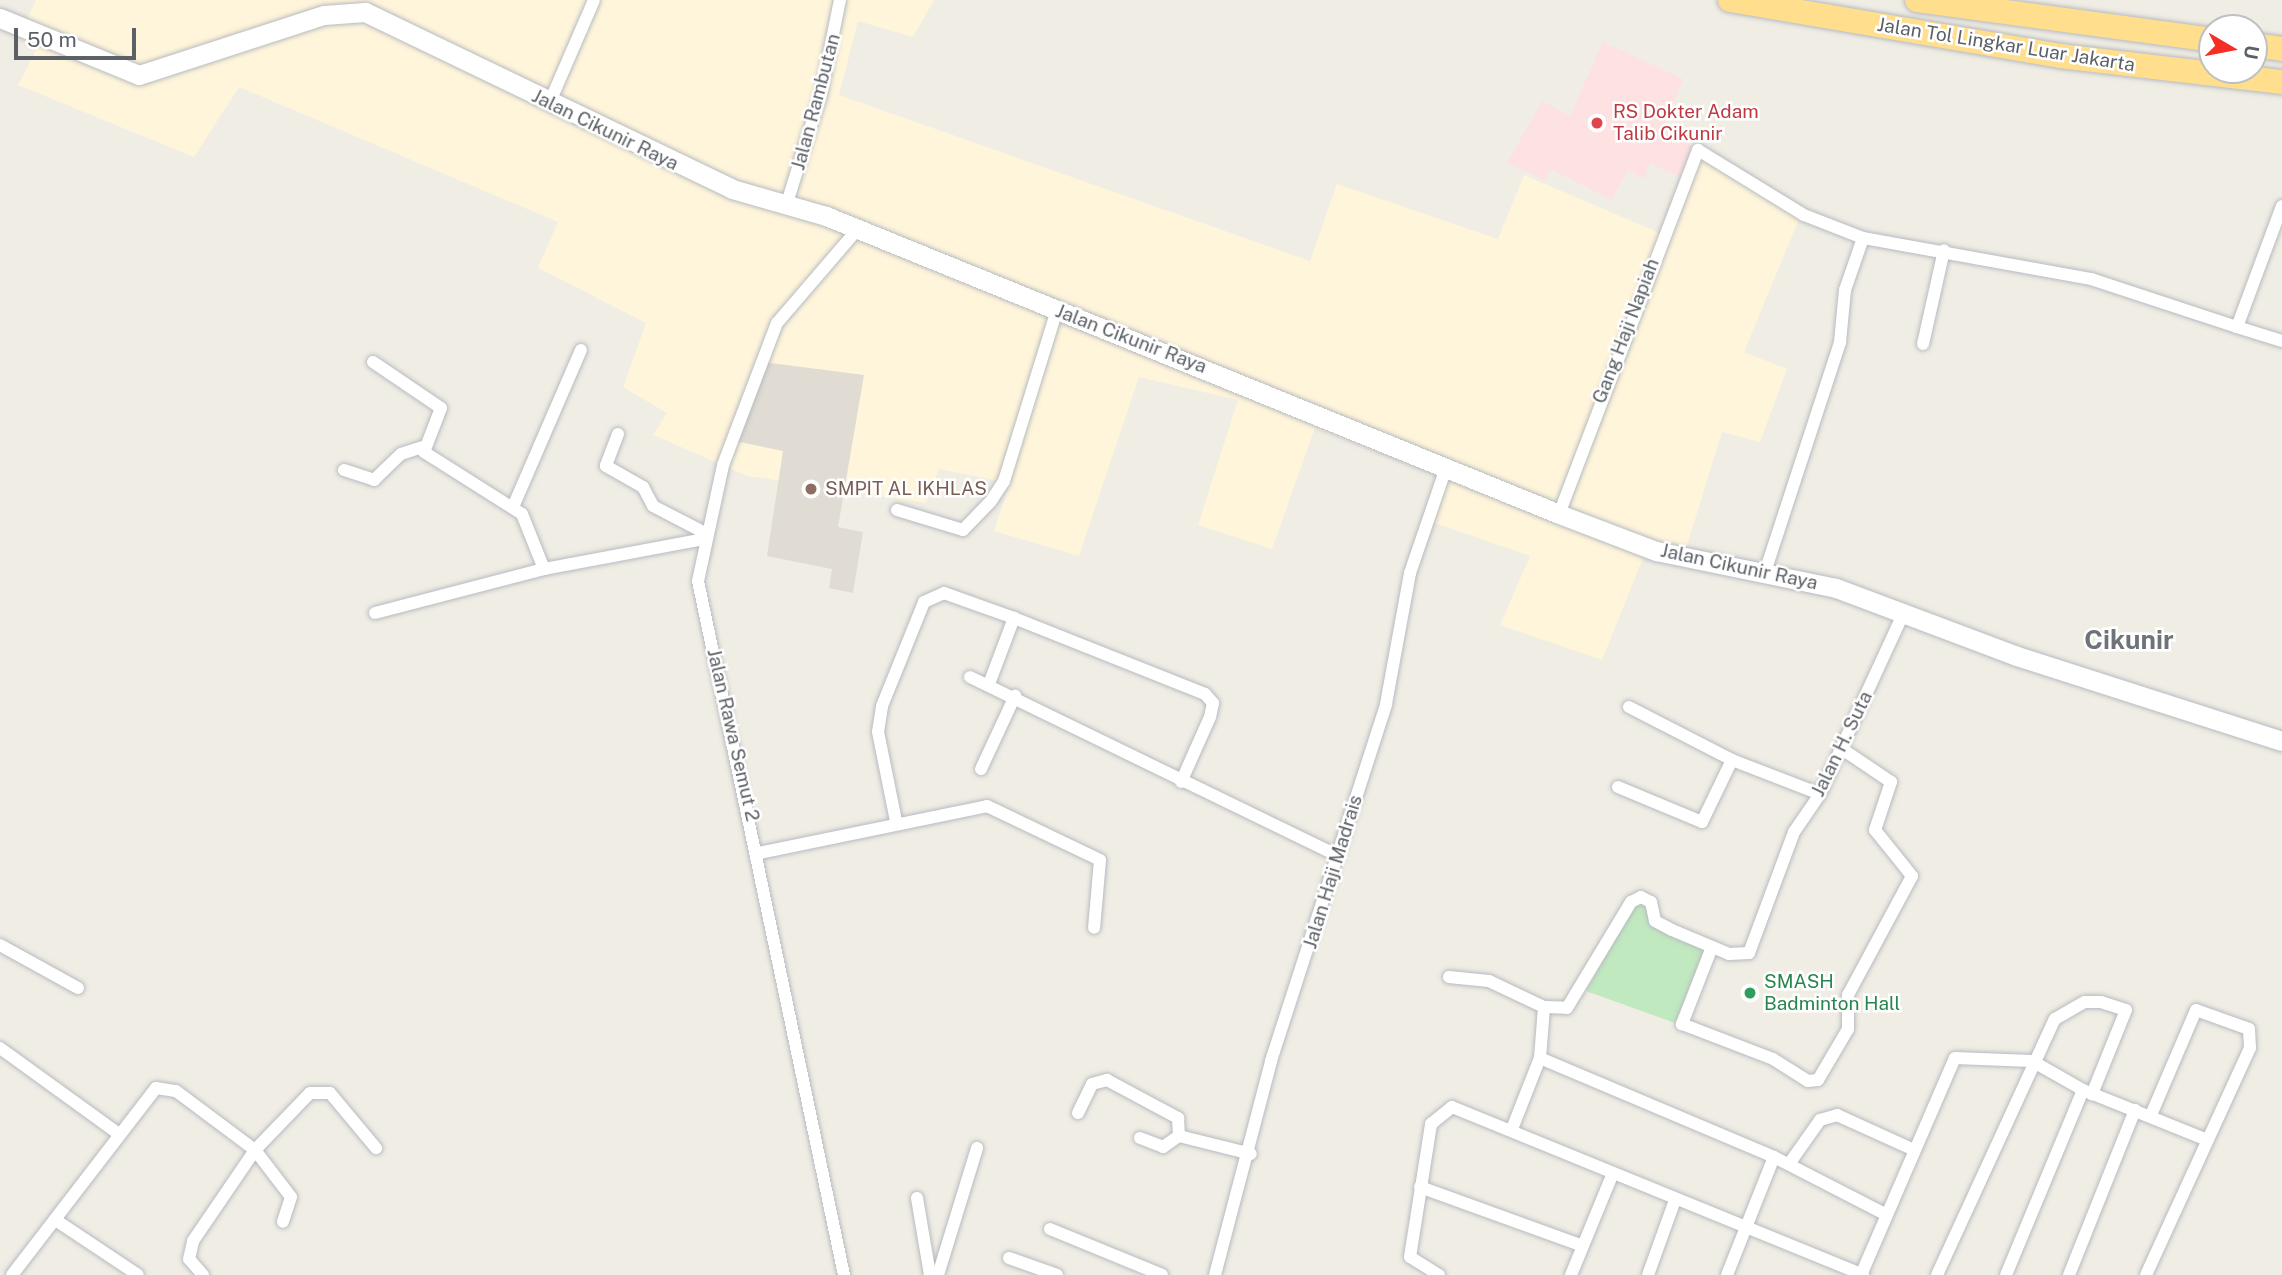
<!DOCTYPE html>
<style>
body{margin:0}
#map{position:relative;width:2282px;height:1275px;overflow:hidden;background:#f0ede5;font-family:"Public Sans",sans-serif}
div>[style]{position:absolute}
.commercial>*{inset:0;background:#fff5db}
.education>*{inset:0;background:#e0dcd3}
.medical>*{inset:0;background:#fde2e1}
.green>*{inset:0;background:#c1e9c0}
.roads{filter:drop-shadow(0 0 2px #b7bbbf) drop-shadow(0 0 2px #b7bbbf)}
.street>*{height:12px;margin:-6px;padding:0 6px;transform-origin:6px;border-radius:6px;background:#fff}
.secondary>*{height:19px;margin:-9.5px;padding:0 9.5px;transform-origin:9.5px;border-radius:9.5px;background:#fff}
.highway>*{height:24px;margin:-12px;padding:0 12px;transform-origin:12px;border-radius:12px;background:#ffde8d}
.dots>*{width:19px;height:19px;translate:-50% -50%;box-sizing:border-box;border:4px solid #fff;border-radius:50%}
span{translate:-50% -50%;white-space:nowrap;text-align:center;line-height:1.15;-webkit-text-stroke:5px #fff;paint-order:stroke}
.street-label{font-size:19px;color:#5c6166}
.health-label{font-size:19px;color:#be3a42}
.left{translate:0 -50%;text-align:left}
.education-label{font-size:19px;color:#785e54}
.leisure-label{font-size:19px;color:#27864d}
.district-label{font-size:26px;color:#6d7378;font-weight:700}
.north{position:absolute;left:2198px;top:14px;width:70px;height:70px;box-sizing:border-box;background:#fff;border:2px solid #bec0c2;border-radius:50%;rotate:100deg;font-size:19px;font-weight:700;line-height:28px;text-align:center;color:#5c6166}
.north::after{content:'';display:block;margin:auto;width:24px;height:32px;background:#f52f25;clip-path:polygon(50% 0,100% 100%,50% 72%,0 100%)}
.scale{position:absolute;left:14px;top:28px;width:122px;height:32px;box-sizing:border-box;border:4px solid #5c6166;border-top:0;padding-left:9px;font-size:21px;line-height:24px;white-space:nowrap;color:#5c6166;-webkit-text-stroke:5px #fff;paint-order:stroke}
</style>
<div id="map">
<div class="commercial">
<div style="clip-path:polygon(36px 0,934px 0,913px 37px,858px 21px,839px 95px,1310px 261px,1337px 184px,1498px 239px,1524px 175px,1669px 237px,1702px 153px,1801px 214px,1744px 352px,1787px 369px,1760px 442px,1722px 432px,1684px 555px,1649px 543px,1602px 660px,1500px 625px,1530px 556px,1426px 520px,1441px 476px,1315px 428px,1272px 549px,1198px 525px,1238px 400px,1139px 377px,1079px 556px,994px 531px,1010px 483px,939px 469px,926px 503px,748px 476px,653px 435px,667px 413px,623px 387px,646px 323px,538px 268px,558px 222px,239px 87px,194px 157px,18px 85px,36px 50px,18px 37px)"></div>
</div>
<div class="education">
<div style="clip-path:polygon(763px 362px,864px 375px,838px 527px,863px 532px,853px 593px,829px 588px,832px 569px,767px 556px,783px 451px,735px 441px)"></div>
</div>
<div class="medical">
<div style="clip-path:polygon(1603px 42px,1683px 79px,1663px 130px,1692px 146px,1680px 177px,1650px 163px,1644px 179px,1628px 170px,1612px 200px,1551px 169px,1545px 180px,1507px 163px,1542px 101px,1570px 116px)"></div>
</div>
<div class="green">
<div style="clip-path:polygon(1636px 903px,1648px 908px,1650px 922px,1705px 951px,1675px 1023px,1586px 991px)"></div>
</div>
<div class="roads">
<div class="street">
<div style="left:549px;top:104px;width:113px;rotate:-66.6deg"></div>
<div style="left:787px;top:203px;width:114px;rotate:-72.7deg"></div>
<div style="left:821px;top:94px;width:96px;rotate:-78.6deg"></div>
<div style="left:2237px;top:327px;width:47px;rotate:17.3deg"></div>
<div style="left:1923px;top:344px;width:96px;rotate:-77.4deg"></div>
<div style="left:373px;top:362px;width:82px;rotate:34.1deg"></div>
<div style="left:441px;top:408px;width:47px;rotate:111.1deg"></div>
<div style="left:424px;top:452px;width:116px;rotate:32.3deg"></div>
<div style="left:522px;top:514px;width:59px;rotate:68.2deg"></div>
<div style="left:618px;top:434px;width:34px;rotate:111deg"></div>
<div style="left:606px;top:466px;width:43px;rotate:29.6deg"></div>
<div style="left:643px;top:487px;width:21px;rotate:62deg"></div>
<div style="left:653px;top:506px;width:59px;rotate:27.4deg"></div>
<div style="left:344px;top:470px;width:32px;rotate:18deg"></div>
<div style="left:374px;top:480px;width:37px;rotate:-44deg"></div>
<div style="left:401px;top:454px;width:23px;rotate:-18deg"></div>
<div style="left:513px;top:507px;width:171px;rotate:-66.6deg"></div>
<div style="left:897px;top:510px;width:69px;rotate:16.9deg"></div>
<div style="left:963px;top:530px;width:40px;rotate:-46deg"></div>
<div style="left:991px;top:501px;width:24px;rotate:-57deg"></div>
<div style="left:1004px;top:481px;width:179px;rotate:-72.8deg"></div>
<div style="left:1559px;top:514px;width:390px;rotate:-69.1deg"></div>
<div style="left:1698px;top:150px;width:124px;rotate:31.5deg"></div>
<div style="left:1804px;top:215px;width:63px;rotate:21.3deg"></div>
<div style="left:1863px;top:238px;width:232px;rotate:10.2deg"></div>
<div style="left:2091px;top:279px;width:154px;rotate:18.2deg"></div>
<div style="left:2237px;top:327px;width:129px;rotate:-69.6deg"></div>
<div style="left:1765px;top:572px;width:242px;rotate:-71.9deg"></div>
<div style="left:1840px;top:342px;width:52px;rotate:-84.5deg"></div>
<div style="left:1845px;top:290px;width:55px;rotate:-70.9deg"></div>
<div style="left:375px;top:613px;width:175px;rotate:-14.6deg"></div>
<div style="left:544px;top:569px;width:163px;rotate:-10.6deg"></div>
<div style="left:970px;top:677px;width:409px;rotate:25.9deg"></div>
<div style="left:989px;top:684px;width:71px;rotate:-69.3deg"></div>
<div style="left:1014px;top:618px;width:206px;rotate:21.7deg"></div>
<div style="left:1205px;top:694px;width:12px;rotate:48deg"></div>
<div style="left:1213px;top:703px;width:14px;rotate:102deg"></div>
<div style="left:1210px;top:717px;width:71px;rotate:114deg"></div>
<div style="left:1629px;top:707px;width:116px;rotate:27.2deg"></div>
<div style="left:1732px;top:760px;width:94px;rotate:21.1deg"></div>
<div style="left:981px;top:769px;width:81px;rotate:-65deg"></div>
<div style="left:1618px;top:787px;width:91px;rotate:22.6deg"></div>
<div style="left:1702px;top:822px;width:69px;rotate:-64.2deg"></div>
<div style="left:896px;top:821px;width:91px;rotate:-101.4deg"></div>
<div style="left:878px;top:732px;width:26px;rotate:-81deg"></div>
<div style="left:882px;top:706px;width:112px;rotate:-68deg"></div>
<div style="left:924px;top:602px;width:22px;rotate:-24deg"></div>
<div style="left:944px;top:593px;width:74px;rotate:19.7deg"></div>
<div style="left:759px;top:853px;width:233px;rotate:-11.6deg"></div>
<div style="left:987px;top:806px;width:125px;rotate:25.5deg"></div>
<div style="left:1100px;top:860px;width:68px;rotate:95deg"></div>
<div style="left:0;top:945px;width:89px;rotate:28.9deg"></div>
<div style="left:1712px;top:947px;width:83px;rotate:111.3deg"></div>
<div style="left:1682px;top:1024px;width:97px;rotate:21deg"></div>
<div style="left:1773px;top:1059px;width:41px;rotate:32.2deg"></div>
<div style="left:1808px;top:1081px;width:10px;rotate:-6deg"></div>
<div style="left:1818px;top:1080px;width:59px;rotate:-59.5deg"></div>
<div style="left:1848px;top:1029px;width:34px;rotate:-90deg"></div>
<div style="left:1848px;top:995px;width:135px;rotate:-61.7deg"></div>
<div style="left:1912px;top:876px;width:59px;rotate:-128.8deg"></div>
<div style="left:1875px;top:830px;width:51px;rotate:-71.6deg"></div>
<div style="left:1891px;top:782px;width:59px;rotate:-146deg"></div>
<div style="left:1449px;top:977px;width:40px;rotate:5.7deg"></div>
<div style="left:1489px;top:981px;width:61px;rotate:25.3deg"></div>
<div style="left:1544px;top:1007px;width:23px;rotate:2deg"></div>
<div style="left:1567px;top:1008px;width:124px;rotate:-58.9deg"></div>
<div style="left:1631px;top:902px;width:11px;rotate:-27deg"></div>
<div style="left:1641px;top:897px;width:11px;rotate:27deg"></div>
<div style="left:1651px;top:902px;width:19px;rotate:78deg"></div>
<div style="left:1655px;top:921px;width:19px;rotate:28deg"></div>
<div style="left:1672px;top:930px;width:62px;rotate:22.8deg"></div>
<div style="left:1729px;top:954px;width:20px;rotate:-3deg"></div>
<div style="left:1749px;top:953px;width:129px;rotate:-69.6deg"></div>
<div style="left:1794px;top:832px;width:46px;rotate:-55.6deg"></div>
<div style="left:1820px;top:794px;width:198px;rotate:-65.2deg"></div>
<div style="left:0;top:1048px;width:147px;rotate:35.9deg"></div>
<div style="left:1540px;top:1058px;width:51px;rotate:-85.5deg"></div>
<div style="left:1078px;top:1113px;width:32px;rotate:-64deg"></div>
<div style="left:1092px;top:1084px;width:16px;rotate:-15deg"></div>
<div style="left:1107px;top:1080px;width:81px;rotate:28.2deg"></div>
<div style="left:1178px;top:1118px;width:18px;rotate:87deg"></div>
<div style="left:1179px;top:1136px;width:74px;rotate:14deg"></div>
<div style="left:1512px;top:1129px;width:76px;rotate:-68.5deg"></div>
<div style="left:1540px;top:1058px;width:254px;rotate:22.9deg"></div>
<div style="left:1774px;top:1157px;width:125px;rotate:27.2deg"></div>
<div style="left:1140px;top:1138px;width:25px;rotate:21deg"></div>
<div style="left:1163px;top:1147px;width:19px;rotate:-35deg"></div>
<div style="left:1789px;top:1164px;width:54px;rotate:-54.8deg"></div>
<div style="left:1820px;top:1120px;width:18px;rotate:-16deg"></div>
<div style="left:1837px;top:1115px;width:85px;rotate:24.4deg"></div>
<div style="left:1420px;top:1187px;width:173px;rotate:19.9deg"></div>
<div style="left:917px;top:1198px;width:78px;rotate:80.4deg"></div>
<div style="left:57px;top:1221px;width:97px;rotate:33.7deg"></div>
<div style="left:1050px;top:1229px;width:121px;rotate:22.3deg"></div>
<div style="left:1009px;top:1258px;width:51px;rotate:19.5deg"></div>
<div style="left:12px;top:1275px;width:236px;rotate:-52.4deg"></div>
<div style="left:156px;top:1088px;width:20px;rotate:9deg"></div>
<div style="left:176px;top:1091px;width:99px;rotate:36.8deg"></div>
<div style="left:255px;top:1150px;width:59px;rotate:52.5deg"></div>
<div style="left:291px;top:1197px;width:26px;rotate:108deg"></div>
<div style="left:203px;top:1275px;width:21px;rotate:-131deg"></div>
<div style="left:189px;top:1259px;width:18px;rotate:-77deg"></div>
<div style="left:193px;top:1241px;width:110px;rotate:-55.7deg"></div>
<div style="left:255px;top:1150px;width:79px;rotate:-46deg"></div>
<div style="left:310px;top:1093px;width:20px"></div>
<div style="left:330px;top:1093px;width:72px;rotate:50.1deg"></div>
<div style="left:844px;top:1275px;width:709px;rotate:-101.88deg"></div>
<div style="left:698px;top:581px;width:119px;rotate:-77.8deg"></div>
<div style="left:723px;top:465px;width:152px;rotate:-69.2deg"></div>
<div style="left:777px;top:323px;width:123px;rotate:-49.3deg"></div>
<div style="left:938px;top:1275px;width:133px;rotate:-72.9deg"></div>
<div style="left:1215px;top:1275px;width:221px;rotate:-75.3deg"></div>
<div style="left:1271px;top:1061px;width:375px;rotate:-72.1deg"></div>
<div style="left:1386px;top:704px;width:133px;rotate:-79.6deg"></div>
<div style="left:1410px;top:573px;width:111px;rotate:-71.1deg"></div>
<div style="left:1439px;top:1275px;width:34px;rotate:-148deg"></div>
<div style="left:1410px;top:1257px;width:135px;rotate:-81deg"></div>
<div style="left:1431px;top:1124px;width:27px;rotate:-39deg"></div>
<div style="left:1452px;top:1107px;width:444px;rotate:22.2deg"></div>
<div style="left:1571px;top:1275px;width:110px;rotate:-67.6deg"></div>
<div style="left:1648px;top:1275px;width:80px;rotate:-70.2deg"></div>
<div style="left:1727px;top:1275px;width:127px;rotate:-68.3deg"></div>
<div style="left:1861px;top:1275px;width:236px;rotate:-66.6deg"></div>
<div style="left:1955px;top:1058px;width:77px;rotate:2.2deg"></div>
<div style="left:2032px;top:1061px;width:59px;rotate:29.6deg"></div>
<div style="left:2083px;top:1090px;width:131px;rotate:21.9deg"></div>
<div style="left:1937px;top:1275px;width:282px;rotate:-65.3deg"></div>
<div style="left:2055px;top:1019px;width:34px;rotate:-30deg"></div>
<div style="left:2085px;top:1002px;width:16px"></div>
<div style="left:2101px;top:1002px;width:26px;rotate:18deg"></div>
<div style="left:2126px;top:1010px;width:91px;rotate:112deg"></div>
<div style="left:2006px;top:1275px;width:200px;rotate:-67.4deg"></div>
<div style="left:2069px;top:1275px;width:178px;rotate:-68.2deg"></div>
<div style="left:2146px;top:1275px;width:250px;rotate:-65.4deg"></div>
<div style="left:2250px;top:1048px;width:19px;rotate:-93deg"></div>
<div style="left:2249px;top:1029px;width:56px;rotate:-160.3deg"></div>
<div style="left:2196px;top:1010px;width:114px;rotate:113.2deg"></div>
</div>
<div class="secondary">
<div style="left:0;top:18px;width:150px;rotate:22.3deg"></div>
<div style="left:139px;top:75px;width:194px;rotate:-18deg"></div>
<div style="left:324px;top:15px;width:41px;rotate:-4.2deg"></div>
<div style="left:365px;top:12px;width:407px;rotate:25.7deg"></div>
<div style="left:732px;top:189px;width:98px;rotate:16deg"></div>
<div style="left:826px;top:216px;width:791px;rotate:22.12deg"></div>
<div style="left:1559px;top:514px;width:104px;rotate:20.9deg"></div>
<div style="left:1656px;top:551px;width:184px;rotate:11.6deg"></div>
<div style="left:1836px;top:588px;width:193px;rotate:20.6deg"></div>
<div style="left:2017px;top:656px;width:278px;rotate:17.8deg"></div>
</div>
<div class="highway">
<div style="left:1730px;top:0;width:335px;rotate:9.6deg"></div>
<div style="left:2060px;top:56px;width:224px;rotate:6.7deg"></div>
<div style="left:1917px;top:0;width:298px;rotate:7.7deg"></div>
<div style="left:2254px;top:45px;width:28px;rotate:8deg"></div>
</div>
</div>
<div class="dots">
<div style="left:1597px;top:123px;background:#e0444e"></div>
<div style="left:811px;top:489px;background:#8d6e63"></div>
<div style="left:1750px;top:993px;background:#2e9e5b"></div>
</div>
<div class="street-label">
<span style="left:2006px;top:45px;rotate:9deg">Jalan Tol Lingkar Luar Jakarta</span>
<span style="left:816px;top:102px;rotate:-75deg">Jalan Rambutan</span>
<span style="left:605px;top:130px;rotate:26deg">Jalan Cikunir Raya</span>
<span style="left:1626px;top:331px;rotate:-69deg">Gang Haji Napiah</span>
<span style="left:1131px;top:339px;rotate:21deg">Jalan Cikunir Raya</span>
<span style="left:1739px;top:567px;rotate:12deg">Jalan Cikunir Raya</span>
<span style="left:733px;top:735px;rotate:77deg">Jalan Rawa Semut 2</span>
<span style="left:1842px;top:744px;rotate:-64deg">Jalan H. Suta</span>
<span style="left:1333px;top:872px;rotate:-73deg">Jalan Haji Madrais</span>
</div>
<div class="health-label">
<span class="left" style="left:1613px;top:123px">RS Dokter Adam<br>Talib Cikunir</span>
</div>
<div class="education-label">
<span class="left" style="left:825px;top:489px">SMPIT AL IKHLAS</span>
</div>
<div class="leisure-label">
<span class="left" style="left:1764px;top:993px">SMASH<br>Badminton Hall</span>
</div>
<div class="district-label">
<span style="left:2129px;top:640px">Cikunir</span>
</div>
<div class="north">U</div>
<div class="scale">50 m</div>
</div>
